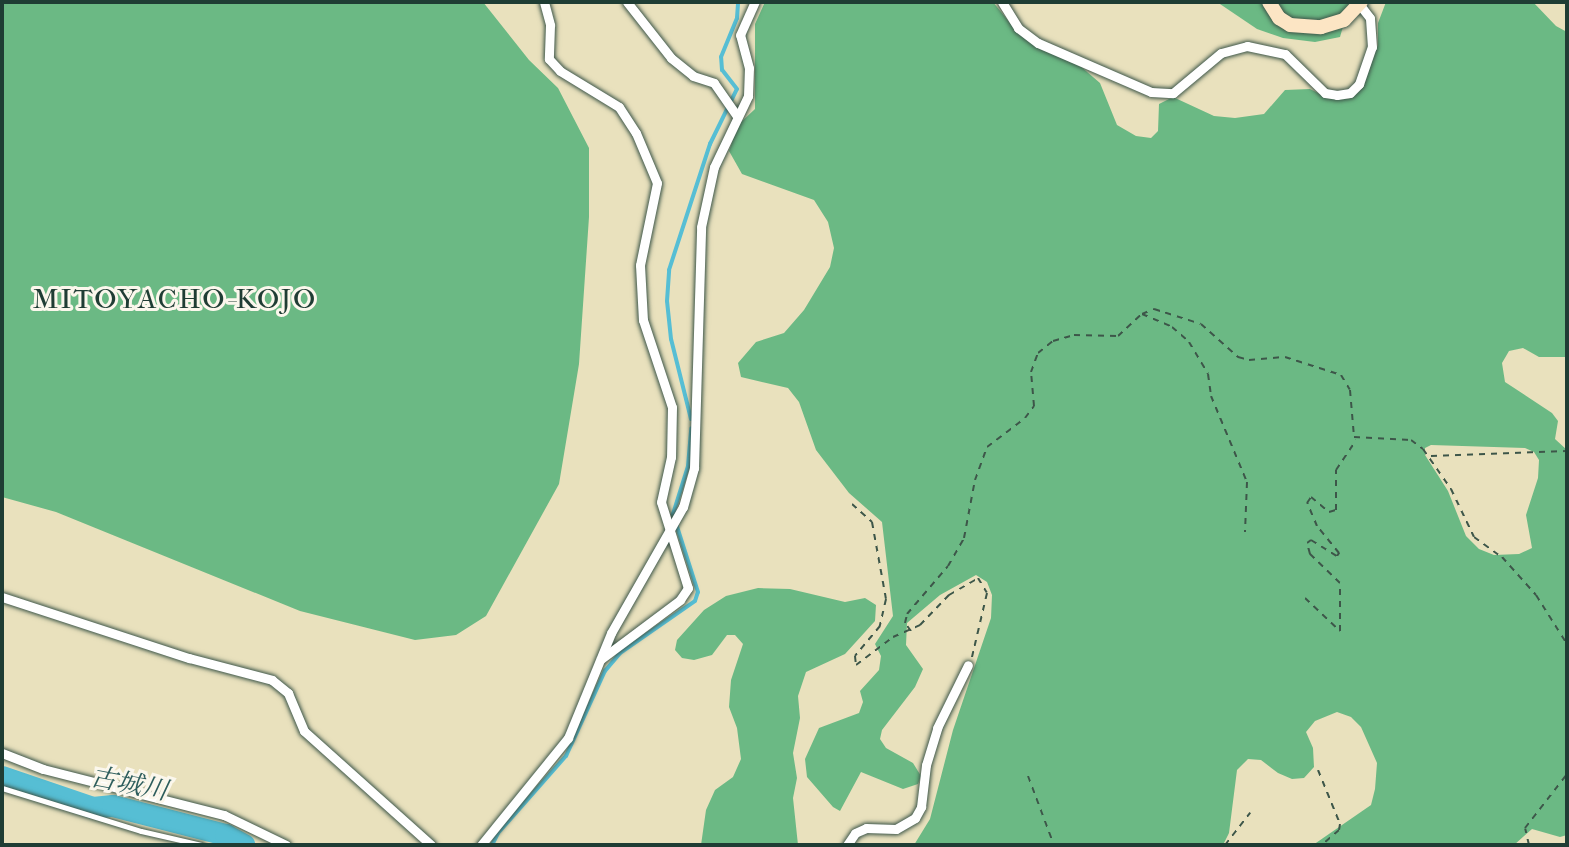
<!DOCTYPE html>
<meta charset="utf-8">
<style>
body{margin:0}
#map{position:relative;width:1569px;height:847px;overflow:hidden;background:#e9e1bd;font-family:"IM FELL French Canon","Noto Serif JP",serif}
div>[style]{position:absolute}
.forest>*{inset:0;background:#6bb984}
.stream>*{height:4px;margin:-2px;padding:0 2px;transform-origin:2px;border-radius:2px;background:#56bed4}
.river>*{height:22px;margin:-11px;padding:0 11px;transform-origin:11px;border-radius:11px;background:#56bed4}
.path>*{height:2px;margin-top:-1px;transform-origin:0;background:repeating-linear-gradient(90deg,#3d5649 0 6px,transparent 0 12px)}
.roads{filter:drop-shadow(0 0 2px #3d5649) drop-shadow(0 0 2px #3d5649)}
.lane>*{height:5px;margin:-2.5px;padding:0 2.5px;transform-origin:2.5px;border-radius:2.5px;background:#fff}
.street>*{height:9px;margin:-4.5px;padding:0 4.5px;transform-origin:4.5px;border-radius:4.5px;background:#fff}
.secondary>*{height:14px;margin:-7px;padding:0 7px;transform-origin:7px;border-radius:7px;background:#fce5c4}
span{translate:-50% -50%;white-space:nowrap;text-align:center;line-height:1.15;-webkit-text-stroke:6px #fbf7ec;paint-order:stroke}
.water-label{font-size:26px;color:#2d5d5c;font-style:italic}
.quarter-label{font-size:28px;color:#1f3d34;letter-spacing:2px}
.frame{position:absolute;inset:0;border:4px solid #1f3d34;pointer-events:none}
</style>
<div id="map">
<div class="forest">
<div style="clip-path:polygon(2px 2px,483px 2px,529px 60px,558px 88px,589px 148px,589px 217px,579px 364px,559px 484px,486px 616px,456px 635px,415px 640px,300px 611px,56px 512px,2px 497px)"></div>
<div style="clip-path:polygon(evenodd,765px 2px,993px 2px,1018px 33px,1079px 65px,1100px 83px,1117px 125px,1136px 136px,1151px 138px,1158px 131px,1159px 104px,1173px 97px,1214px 116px,1235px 118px,1264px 114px,1285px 90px,1310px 89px,1326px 97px,1349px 99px,1361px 85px,1378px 45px,1378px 23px,1386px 2px,1533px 2px,1556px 26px,1567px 32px,1567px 357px,1539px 357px,1523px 348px,1509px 351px,1502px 363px,1505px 382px,1552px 413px,1558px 421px,1555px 439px,1567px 450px,1567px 835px,1560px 837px,1532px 829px,1514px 845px,1313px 845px,1371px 805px,1375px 789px,1377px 763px,1361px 727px,1351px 717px,1337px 712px,1315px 721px,1306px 732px,1313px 748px,1314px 767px,1304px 778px,1292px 779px,1278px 773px,1261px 760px,1248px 759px,1237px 770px,1229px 833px,1223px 845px,914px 845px,930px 819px,953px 730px,991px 618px,992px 595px,987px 582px,976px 575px,940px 595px,907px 623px,906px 645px,923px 669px,915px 687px,882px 730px,880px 739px,886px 748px,913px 763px,921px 776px,918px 784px,903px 789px,861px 772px,840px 811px,833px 807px,807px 777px,805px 759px,819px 728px,859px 713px,863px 702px,860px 691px,879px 670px,881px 656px,875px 644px,893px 616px,882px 522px,849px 493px,816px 450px,799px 402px,788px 388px,741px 377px,738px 363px,756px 342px,784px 333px,804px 310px,830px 267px,834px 248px,828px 222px,814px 200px,742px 174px,729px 151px,738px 125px,755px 109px,755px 24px,765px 2px,1431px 445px,1525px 448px,1534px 452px,1539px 460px,1538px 478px,1526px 515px,1532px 548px,1519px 554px,1494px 555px,1479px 549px,1466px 536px,1448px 491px,1425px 455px,1425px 448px,1431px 445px)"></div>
<div style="clip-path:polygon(1217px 2px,1350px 2px,1340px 37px,1315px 42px,1283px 38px,1257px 29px)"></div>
<div style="clip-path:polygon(758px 588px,790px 589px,845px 602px,865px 598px,876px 605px,875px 621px,845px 654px,806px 672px,798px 696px,800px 718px,793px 753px,797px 778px,793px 798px,798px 845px,701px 845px,706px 810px,715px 790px,733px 777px,741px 759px,737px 728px,729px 707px,731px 680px,743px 644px,735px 635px,727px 635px,712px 655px,694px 660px,682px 658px,675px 650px,677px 640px,704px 610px,726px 596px)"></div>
</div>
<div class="stream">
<div style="left:691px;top:419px;width:82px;rotate:-104deg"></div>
<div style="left:671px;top:339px;width:38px;rotate:-96deg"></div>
<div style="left:667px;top:301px;width:31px;rotate:-86deg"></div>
<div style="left:669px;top:270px;width:133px;rotate:-72deg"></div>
<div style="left:710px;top:144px;width:61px;rotate:-63.9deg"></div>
<div style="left:737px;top:89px;width:24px;rotate:-128deg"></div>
<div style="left:722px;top:70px;width:13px;rotate:-94deg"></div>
<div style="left:721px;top:57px;width:42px;rotate:-67.7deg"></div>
<div style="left:737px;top:18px;width:16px;rotate:-86deg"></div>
<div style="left:492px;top:845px;width:13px;rotate:-63deg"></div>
<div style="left:498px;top:833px;width:103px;rotate:-48.6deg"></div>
<div style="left:566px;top:756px;width:94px;rotate:-65.4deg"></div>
<div style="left:605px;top:671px;width:23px;rotate:-50deg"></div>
<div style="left:620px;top:653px;width:91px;rotate:-34.7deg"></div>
<div style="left:695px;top:601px;width:9px;rotate:-72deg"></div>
<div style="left:698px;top:592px;width:82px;rotate:-107.8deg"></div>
<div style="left:673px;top:514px;width:50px;rotate:-72.6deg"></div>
<div style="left:688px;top:466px;width:38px;rotate:-85deg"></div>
</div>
<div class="river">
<div style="left:2px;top:777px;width:96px;rotate:18.8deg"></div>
<div style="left:93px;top:808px;width:20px;rotate:-6deg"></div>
<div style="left:113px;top:806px;width:117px;rotate:14.4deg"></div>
<div style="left:226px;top:835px;width:21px;rotate:29deg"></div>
</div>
<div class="path">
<div style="left:1142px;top:314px;width:33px;rotate:23deg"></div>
<div style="left:1172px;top:327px;width:23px;rotate:41deg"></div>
<div style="left:1189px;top:342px;width:37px;rotate:59deg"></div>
<div style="left:1208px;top:374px;width:22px;rotate:82deg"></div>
<div style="left:1211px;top:396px;width:93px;rotate:67.3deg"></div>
<div style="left:1247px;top:482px;width:50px;rotate:92.3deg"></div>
<div style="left:1431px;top:456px;width:136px;rotate:-2.1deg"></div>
<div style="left:852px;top:504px;width:27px;rotate:42deg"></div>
<div style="left:872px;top:522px;width:78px;rotate:79.7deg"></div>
<div style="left:886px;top:599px;width:28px;rotate:103deg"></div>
<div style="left:880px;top:626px;width:39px;rotate:130deg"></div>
<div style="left:855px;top:656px;width:9px;rotate:84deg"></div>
<div style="left:856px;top:665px;width:46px;rotate:-37.1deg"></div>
<div style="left:893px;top:637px;width:30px;rotate:-24deg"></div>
<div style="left:920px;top:625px;width:42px;rotate:-46deg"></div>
<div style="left:949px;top:595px;width:34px;rotate:-30deg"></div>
<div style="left:978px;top:578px;width:17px;rotate:59deg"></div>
<div style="left:987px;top:593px;width:66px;rotate:103.2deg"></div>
<div style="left:1305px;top:598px;width:48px;rotate:43.3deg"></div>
<div style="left:1340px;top:631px;width:48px;rotate:-90deg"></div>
<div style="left:1340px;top:583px;width:42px;rotate:-136deg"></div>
<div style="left:1310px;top:554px;width:11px;rotate:-105deg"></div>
<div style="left:1307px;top:543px;width:5px;rotate:-37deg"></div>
<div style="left:1311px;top:540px;width:31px;rotate:32deg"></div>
<div style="left:1337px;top:556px;width:4px;rotate:-56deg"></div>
<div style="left:1339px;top:553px;width:35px;rotate:-129deg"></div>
<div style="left:1317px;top:526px;width:25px;rotate:-113deg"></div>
<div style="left:1307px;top:503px;width:7px;rotate:-56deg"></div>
<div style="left:1311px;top:497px;width:23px;rotate:40deg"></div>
<div style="left:1329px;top:512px;width:7px;rotate:-16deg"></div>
<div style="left:1336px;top:510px;width:40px;rotate:-90deg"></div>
<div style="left:1336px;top:470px;width:36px;rotate:-56deg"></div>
<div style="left:911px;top:631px;width:10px;rotate:-127deg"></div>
<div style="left:905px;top:623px;width:9px;rotate:-77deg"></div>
<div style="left:907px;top:614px;width:63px;rotate:-49.5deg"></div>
<div style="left:948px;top:566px;width:32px;rotate:-60deg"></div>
<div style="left:964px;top:538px;width:59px;rotate:-79.3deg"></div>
<div style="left:975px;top:480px;width:35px;rotate:-70deg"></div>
<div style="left:987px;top:447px;width:48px;rotate:-37.3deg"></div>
<div style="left:1025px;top:418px;width:15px;rotate:-53deg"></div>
<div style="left:1034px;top:406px;width:34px;rotate:-95deg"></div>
<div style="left:1031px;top:372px;width:20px;rotate:-70deg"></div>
<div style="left:1038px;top:353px;width:19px;rotate:-39deg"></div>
<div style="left:1053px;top:341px;width:22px;rotate:-16deg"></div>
<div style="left:1074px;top:335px;width:44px;rotate:1.3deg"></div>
<div style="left:1118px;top:336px;width:33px;rotate:-43deg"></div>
<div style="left:1142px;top:314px;width:13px;rotate:-23deg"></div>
<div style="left:1154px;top:309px;width:49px;rotate:17.7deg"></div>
<div style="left:1201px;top:324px;width:50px;rotate:41.7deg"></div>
<div style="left:1238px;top:357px;width:11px;rotate:15deg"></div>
<div style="left:1249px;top:360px;width:36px;rotate:-5deg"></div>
<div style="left:1285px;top:357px;width:59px;rotate:17.8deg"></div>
<div style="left:1341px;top:375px;width:17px;rotate:59deg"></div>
<div style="left:1350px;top:390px;width:47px;rotate:85.1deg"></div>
<div style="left:1354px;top:437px;width:57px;rotate:3deg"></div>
<div style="left:1411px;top:440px;width:15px;rotate:37deg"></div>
<div style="left:1423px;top:449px;width:49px;rotate:55deg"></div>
<div style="left:1451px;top:489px;width:53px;rotate:64.4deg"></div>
<div style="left:1474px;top:537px;width:34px;rotate:36deg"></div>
<div style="left:1502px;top:557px;width:51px;rotate:48.2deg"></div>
<div style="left:1536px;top:595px;width:58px;rotate:57.7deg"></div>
<div style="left:1318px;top:770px;width:58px;rotate:67.8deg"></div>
<div style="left:1340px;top:824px;width:6px;rotate:99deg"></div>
<div style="left:1339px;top:830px;width:23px;rotate:139deg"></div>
<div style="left:1028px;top:776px;width:74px;rotate:69.4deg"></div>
<div style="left:1225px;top:845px;width:41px;rotate:-52deg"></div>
<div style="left:1529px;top:845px;width:17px;rotate:-103deg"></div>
<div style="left:1525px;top:828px;width:68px;rotate:-52.1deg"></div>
</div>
<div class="roads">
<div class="lane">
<div style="left:2px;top:788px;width:145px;rotate:17.2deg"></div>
<div style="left:141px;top:831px;width:63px;rotate:12.9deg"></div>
</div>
<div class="street">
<div style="left:544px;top:2px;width:24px;rotate:75deg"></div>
<div style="left:550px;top:25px;width:34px;rotate:92deg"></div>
<div style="left:549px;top:59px;width:16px;rotate:47deg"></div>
<div style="left:560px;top:71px;width:69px;rotate:31.4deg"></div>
<div style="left:619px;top:107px;width:31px;rotate:57deg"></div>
<div style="left:636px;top:133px;width:54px;rotate:67.2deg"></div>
<div style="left:657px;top:183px;width:84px;rotate:101.7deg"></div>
<div style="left:640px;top:265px;width:55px;rotate:86.9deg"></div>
<div style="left:643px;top:320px;width:92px;rotate:71.6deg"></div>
<div style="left:672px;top:407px;width:50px;rotate:91.1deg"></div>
<div style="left:671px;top:457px;width:46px;rotate:102.5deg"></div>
<div style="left:661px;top:502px;width:90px;rotate:72.6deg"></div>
<div style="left:688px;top:588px;width:14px;rotate:124deg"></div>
<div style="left:680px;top:600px;width:99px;rotate:143.2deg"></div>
<div style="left:627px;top:2px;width:71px;rotate:51.8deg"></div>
<div style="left:671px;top:58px;width:28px;rotate:39deg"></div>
<div style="left:693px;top:76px;width:22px;rotate:18deg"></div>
<div style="left:714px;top:83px;width:40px;rotate:55.1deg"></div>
<div style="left:1002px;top:2px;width:31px;rotate:58deg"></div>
<div style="left:1018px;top:28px;width:25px;rotate:37deg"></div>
<div style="left:1038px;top:43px;width:123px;rotate:23.4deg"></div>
<div style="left:1151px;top:92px;width:22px;rotate:3deg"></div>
<div style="left:1173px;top:93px;width:62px;rotate:-39.8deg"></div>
<div style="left:1221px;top:53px;width:27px;rotate:-15deg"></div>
<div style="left:1247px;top:46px;width:39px;rotate:12deg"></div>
<div style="left:1285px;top:54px;width:56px;rotate:44.3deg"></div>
<div style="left:1325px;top:93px;width:12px;rotate:9deg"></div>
<div style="left:1337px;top:95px;width:13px;rotate:-9deg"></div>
<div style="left:1350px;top:93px;width:13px;rotate:-45deg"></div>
<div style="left:1359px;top:84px;width:39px;rotate:-71deg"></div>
<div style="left:1372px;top:47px;width:29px;rotate:-94deg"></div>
<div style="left:1370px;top:18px;width:16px;rotate:-128deg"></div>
<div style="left:2px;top:597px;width:197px;rotate:18.1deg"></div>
<div style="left:189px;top:658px;width:86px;rotate:14.8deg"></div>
<div style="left:272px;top:680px;width:21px;rotate:39deg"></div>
<div style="left:288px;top:693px;width:41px;rotate:67.2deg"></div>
<div style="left:304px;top:731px;width:171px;rotate:41.9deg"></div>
<div style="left:2px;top:753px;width:44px;rotate:21.3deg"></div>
<div style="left:43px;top:769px;width:187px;rotate:14.3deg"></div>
<div style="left:224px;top:815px;width:69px;rotate:25.8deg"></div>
<div style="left:481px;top:845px;width:138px;rotate:-50.9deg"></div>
<div style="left:568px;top:738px;width:113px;rotate:-67.7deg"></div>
<div style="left:611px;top:633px;width:145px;rotate:-60.3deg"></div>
<div style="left:683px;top:507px;width:41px;rotate:-74.2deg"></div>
<div style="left:694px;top:468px;width:241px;rotate:-88.3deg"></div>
<div style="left:701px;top:227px;width:61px;rotate:-77.8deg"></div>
<div style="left:714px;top:167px;width:79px;rotate:-64.4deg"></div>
<div style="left:748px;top:96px;width:28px;rotate:-88deg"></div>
<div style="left:749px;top:68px;width:34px;rotate:-105deg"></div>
<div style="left:740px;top:35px;width:36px;rotate:-66deg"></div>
<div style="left:847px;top:845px;width:14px;rotate:-56deg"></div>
<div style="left:855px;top:833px;width:12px;rotate:-24deg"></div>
<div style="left:866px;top:828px;width:30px;rotate:2deg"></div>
<div style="left:896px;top:829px;width:22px;rotate:-30deg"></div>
<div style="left:915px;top:818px;width:13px;rotate:-61deg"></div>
<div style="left:921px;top:807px;width:42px;rotate:-83.2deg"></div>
<div style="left:926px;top:765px;width:39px;rotate:-73deg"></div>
<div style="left:937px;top:728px;width:70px;rotate:-63.8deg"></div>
</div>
<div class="secondary">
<div style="left:1269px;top:2px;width:19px;rotate:58deg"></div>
<div style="left:1279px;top:18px;width:13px;rotate:32deg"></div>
<div style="left:1290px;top:25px;width:31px;rotate:4deg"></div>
<div style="left:1321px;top:27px;width:24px;rotate:-17deg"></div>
<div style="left:1344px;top:20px;width:25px;rotate:-47deg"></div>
</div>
</div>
<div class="water-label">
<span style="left:129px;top:784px;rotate:11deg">古城川</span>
</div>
<div class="quarter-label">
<span style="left:175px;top:299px">MITOYACHO-KOJO</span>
</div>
<div class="frame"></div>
</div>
